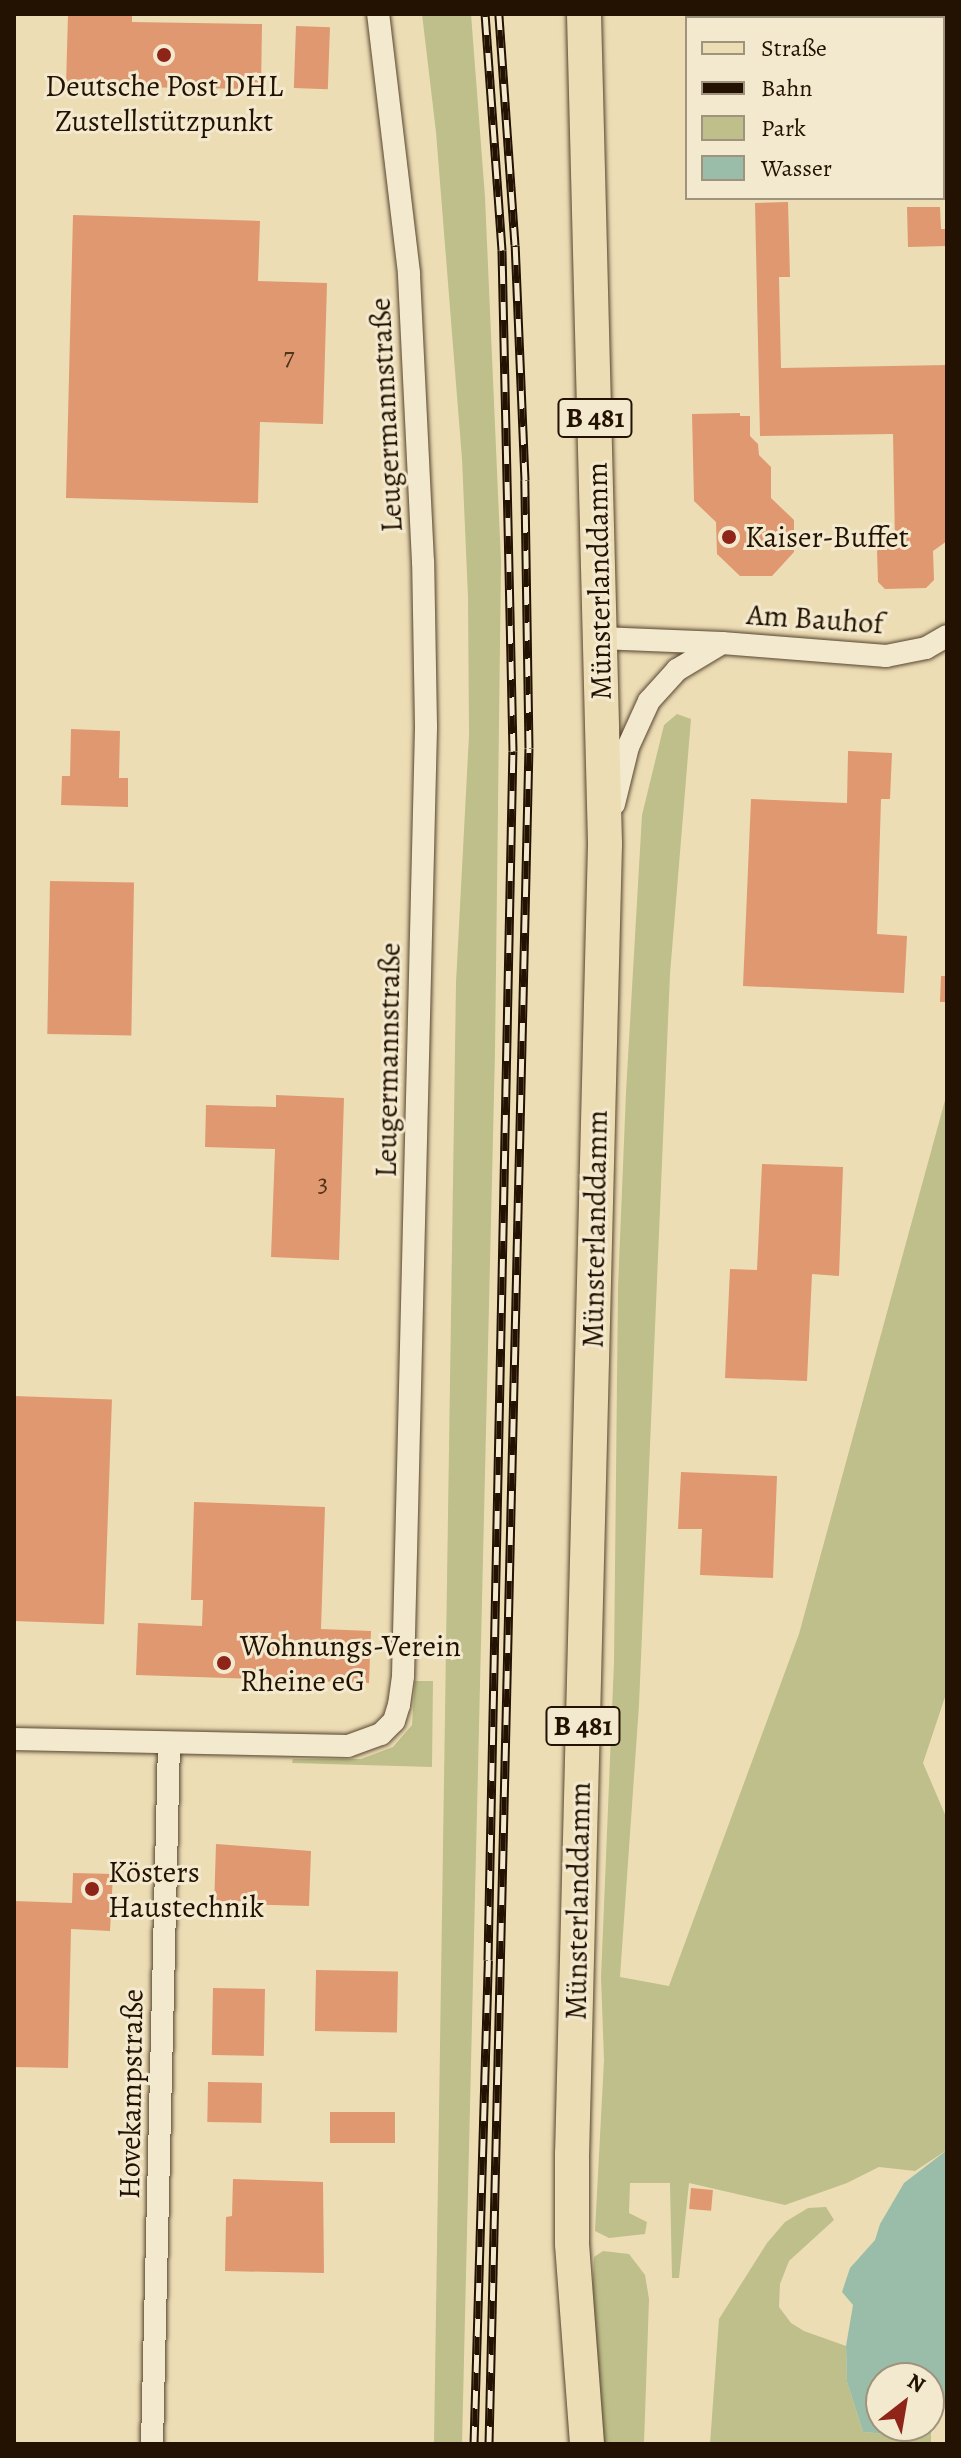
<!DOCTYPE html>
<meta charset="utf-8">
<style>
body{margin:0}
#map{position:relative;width:961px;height:2458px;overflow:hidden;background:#edddb5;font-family:Alegreya,serif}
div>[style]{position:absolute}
.green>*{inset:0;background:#bebf8a}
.water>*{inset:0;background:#9abda9}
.building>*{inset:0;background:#e09870;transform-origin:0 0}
.roads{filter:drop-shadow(0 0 2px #56452e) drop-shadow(0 0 2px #56452e)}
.street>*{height:22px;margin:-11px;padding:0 11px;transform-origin:11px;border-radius:11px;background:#f3e9cf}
.primary>*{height:34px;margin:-17px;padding:0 17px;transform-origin:17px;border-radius:17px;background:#edddb5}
.rail>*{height:9px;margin-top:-4.5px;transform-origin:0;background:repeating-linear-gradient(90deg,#f3e9cf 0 18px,#231201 0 36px);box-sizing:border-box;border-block:2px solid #231201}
.dots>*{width:22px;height:22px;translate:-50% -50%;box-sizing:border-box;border:4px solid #f3e9cf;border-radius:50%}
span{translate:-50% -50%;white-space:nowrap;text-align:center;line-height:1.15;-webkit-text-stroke:6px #f3e9cf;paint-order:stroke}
.number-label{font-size:26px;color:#52341d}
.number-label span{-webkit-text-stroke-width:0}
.shield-label span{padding:2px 6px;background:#f3e9cf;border:2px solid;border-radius:6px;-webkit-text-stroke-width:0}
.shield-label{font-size:28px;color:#231201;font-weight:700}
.poi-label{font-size:30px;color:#231201}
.left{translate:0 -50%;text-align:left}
.street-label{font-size:30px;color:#231201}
.frame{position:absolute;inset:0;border:16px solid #231201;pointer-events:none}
.legend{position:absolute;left:685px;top:16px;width:260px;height:184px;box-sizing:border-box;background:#f3e9cf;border:2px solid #a0937d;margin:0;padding:10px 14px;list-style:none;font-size:24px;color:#231201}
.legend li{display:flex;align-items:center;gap:16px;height:40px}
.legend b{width:40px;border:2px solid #a0937d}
.north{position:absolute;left:865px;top:2362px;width:80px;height:80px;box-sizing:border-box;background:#f3e9cf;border:2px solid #a0937d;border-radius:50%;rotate:31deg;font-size:22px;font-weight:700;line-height:32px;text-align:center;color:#231201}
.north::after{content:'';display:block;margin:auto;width:28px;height:36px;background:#8f2418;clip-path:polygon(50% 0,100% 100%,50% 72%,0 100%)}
</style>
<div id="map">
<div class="green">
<div style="clip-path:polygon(422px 14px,471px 14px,485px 197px,501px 562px,495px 1052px,462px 2444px,434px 2444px,456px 983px,469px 735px,468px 597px,462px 459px,436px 132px)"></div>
<div style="clip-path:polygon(677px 714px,691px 719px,670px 974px,639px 1705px,620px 1977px,669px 1986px,799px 1634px,947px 1093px,947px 1691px,923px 1763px,947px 1819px,947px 2150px,915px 2171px,879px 2167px,847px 2183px,785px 2205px,689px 2183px,679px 2278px,672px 2278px,670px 2183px,630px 2183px,629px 2213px,647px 2222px,645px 2234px,609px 2238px,595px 2231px,604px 2060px,601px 1978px,614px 1662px,618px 1288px,626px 1092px,642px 815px,664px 725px)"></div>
<div style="clip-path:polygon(415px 1681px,433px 1681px,432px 1767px,292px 1763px,293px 1759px,361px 1759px,393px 1747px,412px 1725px)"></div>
<div style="clip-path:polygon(826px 2207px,834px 2220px,789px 2261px,780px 2284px,779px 2307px,791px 2323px,804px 2331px,846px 2346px,847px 2382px,863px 2432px,911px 2436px,918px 2426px,929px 2426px,931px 2408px,931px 2444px,710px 2444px,719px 2319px,767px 2243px,785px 2222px,808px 2208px)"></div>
<div style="clip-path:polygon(603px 2251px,629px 2254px,645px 2275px,649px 2299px,644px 2444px,602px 2444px,590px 2341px,594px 2257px)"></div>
</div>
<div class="water">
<div style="clip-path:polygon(947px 2150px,947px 2400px,929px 2411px,929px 2378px,881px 2378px,881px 2426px,918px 2426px,911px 2436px,863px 2432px,847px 2382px,846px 2346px,853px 2305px,842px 2292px,850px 2268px,875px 2240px,880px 2224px,904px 2183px)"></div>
</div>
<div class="building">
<div style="clip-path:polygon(68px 14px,132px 14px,132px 22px,262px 24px,261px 89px,66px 86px)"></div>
<div style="left:296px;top:26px;width:34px;height:62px;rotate:2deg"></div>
<div style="clip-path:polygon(788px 202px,790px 277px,779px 277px,781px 368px,947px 365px,947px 541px,933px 551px,934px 580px,926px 588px,885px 589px,878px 582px,877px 551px,885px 544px,895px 543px,893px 434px,760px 436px,755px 203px)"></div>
<div style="clip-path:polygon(907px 207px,940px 207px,941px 229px,947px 229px,947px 246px,908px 247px)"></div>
<div style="clip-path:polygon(73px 215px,260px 221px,258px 281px,327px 283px,323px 424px,260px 422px,258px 503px,66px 498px)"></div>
<div style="clip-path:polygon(740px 413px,740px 416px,750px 416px,750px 436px,758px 444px,759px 455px,771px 467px,771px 498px,794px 520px,794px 552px,772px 576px,740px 576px,717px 554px,716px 522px,694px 501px,692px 414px)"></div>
<div style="clip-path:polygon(71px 729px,120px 731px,119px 778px,128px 778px,128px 807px,61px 805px,62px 776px,70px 776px)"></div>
<div style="clip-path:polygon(848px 751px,892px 753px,890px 799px,881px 799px,877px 934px,907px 936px,904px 993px,743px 986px,751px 799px,847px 803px)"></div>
<div style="left:50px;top:881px;width:84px;height:153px;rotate:1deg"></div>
<div style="clip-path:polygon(941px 976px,947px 976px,947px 1002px,940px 1002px)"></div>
<div style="clip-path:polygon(276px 1095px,344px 1098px,339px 1260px,271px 1257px,275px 1149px,205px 1147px,206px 1105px,276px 1107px)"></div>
<div style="clip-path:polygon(762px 1164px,843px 1167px,839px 1276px,812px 1274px,807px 1381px,725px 1378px,730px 1269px,757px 1270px)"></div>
<div style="left:14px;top:1396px;width:98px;height:225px;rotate:2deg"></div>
<div style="clip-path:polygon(681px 1472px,777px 1476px,773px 1578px,700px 1575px,702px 1529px,678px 1529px)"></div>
<div style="clip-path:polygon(194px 1502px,325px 1507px,321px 1629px,371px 1631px,369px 1683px,136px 1675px,138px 1623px,202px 1626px,203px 1600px,191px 1600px)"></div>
<div style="clip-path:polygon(216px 1844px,311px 1851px,309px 1906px,236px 1904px,236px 1908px,214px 1908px)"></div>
<div style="clip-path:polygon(73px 1873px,113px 1874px,110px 1931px,71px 1929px,68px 2068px,14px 2067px,14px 1901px,72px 1903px)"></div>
<div style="left:316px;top:1970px;width:82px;height:61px;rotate:1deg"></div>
<div style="left:213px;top:1988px;width:52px;height:67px;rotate:1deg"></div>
<div style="left:208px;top:2082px;width:54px;height:40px;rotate:1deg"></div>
<div style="left:330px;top:2112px;width:65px;height:31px"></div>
<div style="clip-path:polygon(233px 2179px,323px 2182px,324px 2273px,225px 2271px,226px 2217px,232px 2216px)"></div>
<div style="left:691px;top:2188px;width:22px;height:21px;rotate:5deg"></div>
</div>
<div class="roads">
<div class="street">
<div style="left:600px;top:638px;width:122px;rotate:2.3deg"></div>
<div style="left:722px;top:643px;width:165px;rotate:4.5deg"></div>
<div style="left:886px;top:656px;width:41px;rotate:-11.3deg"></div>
<div style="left:926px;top:648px;width:24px;rotate:-30deg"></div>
<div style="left:614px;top:804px;width:59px;rotate:-76.2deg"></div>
<div style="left:628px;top:747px;width:51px;rotate:-65.5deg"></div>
<div style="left:649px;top:701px;width:42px;rotate:-47.9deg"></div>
<div style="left:677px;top:670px;width:52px;rotate:-31deg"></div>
<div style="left:14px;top:1739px;width:334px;rotate:1.2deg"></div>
<div style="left:348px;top:1746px;width:35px;rotate:-20deg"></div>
<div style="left:381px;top:1734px;width:18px;rotate:-45deg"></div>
<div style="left:394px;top:1721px;width:17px;rotate:-73deg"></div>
<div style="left:399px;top:1705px;width:29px;rotate:-82deg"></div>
<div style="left:403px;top:1676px;width:950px;rotate:-88.61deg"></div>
<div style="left:426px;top:726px;width:164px;rotate:-91deg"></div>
<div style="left:423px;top:562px;width:289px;rotate:-92.8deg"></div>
<div style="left:409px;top:273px;width:261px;rotate:-96.8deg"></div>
<div style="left:152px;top:2444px;width:699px;rotate:-88.61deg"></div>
</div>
<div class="primary">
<div style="left:584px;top:14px;width:830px;rotate:88.55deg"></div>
<div style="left:605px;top:844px;width:1310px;rotate:91.44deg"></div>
<div style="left:572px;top:2154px;width:90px;rotate:90deg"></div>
<div style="left:572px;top:2244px;width:201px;rotate:85.7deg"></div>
</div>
</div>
<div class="rail">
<div style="left:474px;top:2444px;width:484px;rotate:-88.3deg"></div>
<div style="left:488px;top:1960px;width:1209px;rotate:-88.82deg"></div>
<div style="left:513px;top:751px;width:501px;rotate:-91.26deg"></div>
<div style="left:502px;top:250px;width:237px;rotate:-94.1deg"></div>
<div style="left:489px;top:2444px;width:1696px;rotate:-88.65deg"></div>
<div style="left:529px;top:748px;width:268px;rotate:-90.9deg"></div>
<div style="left:525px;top:480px;width:235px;rotate:-92.4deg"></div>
<div style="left:515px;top:245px;width:232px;rotate:-94deg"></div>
</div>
<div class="dots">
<div style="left:164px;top:55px;background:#8f2418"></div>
<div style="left:729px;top:537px;background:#8f2418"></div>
<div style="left:224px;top:1663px;background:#8f2418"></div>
<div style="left:92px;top:1889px;background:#8f2418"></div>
</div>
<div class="number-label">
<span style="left:289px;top:357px">7</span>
<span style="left:323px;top:1183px">3</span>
</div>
<div class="shield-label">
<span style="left:595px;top:418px">B 481</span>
<span style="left:583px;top:1726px">B 481</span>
</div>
<div class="poi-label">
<span style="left:164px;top:103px">Deutsche Post DHL<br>Zustellstützpunkt</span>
<span class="left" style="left:745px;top:537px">Kaiser-Buffet</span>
<span class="left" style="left:240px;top:1663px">Wohnungs-Verein<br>Rheine eG</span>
<span class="left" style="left:108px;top:1889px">Kösters<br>Haustechnik</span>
</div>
<div class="street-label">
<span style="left:386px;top:415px;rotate:-93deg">Leugermannstraße</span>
<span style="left:599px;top:581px;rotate:-91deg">Münsterlanddamm</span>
<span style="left:815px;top:619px;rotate:4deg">Am Bauhof</span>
<span style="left:388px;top:1060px;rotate:-89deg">Leugermannstraße</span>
<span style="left:595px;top:1229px;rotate:-89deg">Münsterlanddamm</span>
<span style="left:578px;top:1901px;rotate:-89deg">Münsterlanddamm</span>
<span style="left:131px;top:2094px;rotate:-89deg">Hovekampstraße</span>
</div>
<div class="frame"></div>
<ul class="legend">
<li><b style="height:10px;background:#edddb5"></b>Straße</li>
<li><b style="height:10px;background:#231201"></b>Bahn</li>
<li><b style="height:22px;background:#bebf8a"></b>Park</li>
<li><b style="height:22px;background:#9abda9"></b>Wasser</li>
</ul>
<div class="north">N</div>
</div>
